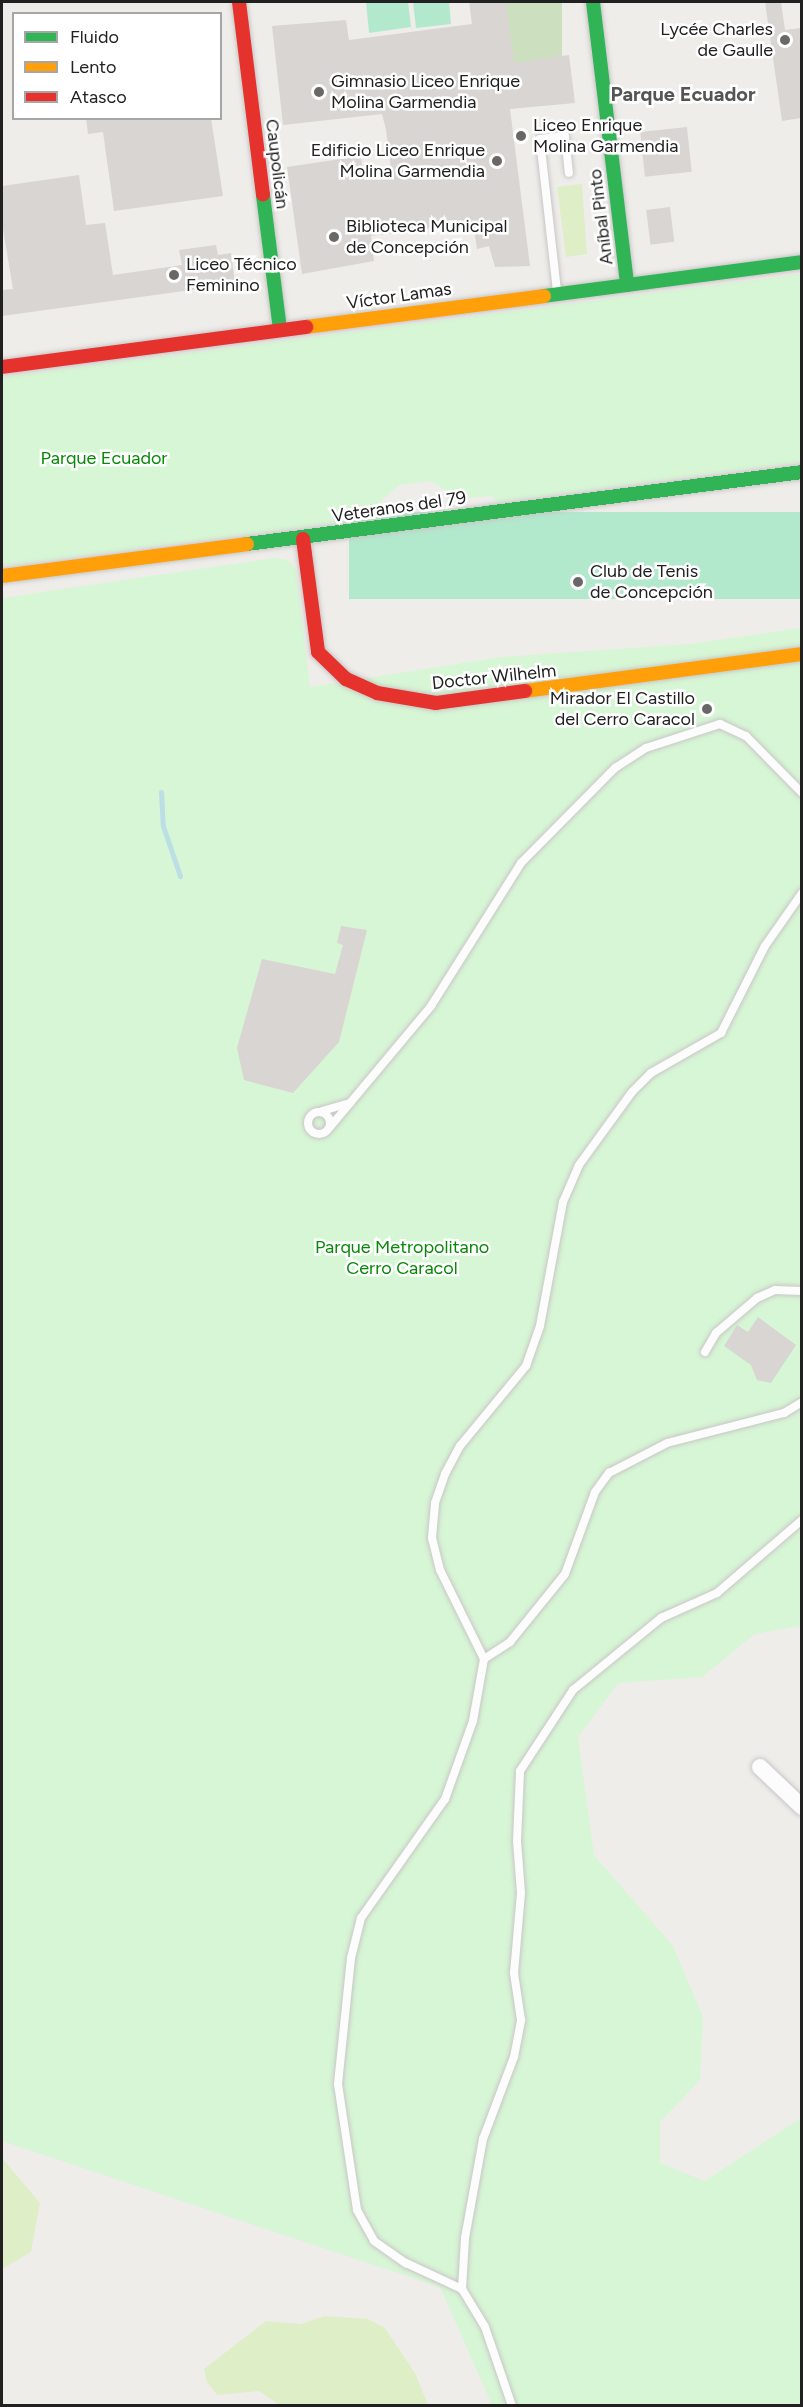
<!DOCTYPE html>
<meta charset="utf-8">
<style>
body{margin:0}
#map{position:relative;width:803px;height:2407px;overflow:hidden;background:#efedea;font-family:Figtree,sans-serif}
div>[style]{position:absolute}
.grass>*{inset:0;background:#deeec7}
.forest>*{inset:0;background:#ccdfbe;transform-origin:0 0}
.park>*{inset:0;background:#d7f6d5}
.pitch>*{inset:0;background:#b2e9cd;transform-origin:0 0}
.stream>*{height:5px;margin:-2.5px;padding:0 2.5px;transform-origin:2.5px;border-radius:2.5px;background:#bbdfe4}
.building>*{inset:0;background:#d8d5d2;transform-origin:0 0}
.roads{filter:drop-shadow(0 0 2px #c8c7c6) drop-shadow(0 0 2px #c8c7c6)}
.lane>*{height:8px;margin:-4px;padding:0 4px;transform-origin:4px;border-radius:4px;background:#fdfcfc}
.lane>.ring{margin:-4px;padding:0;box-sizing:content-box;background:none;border:8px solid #fdfcfc;border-radius:50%}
.street>*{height:16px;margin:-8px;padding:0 8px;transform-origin:8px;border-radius:8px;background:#fdfcfc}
.fast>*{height:14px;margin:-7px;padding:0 7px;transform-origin:7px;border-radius:7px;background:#30b455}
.slow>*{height:14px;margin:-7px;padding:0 7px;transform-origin:7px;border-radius:7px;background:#ff9f0a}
.jam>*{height:14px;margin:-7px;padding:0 7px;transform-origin:7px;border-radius:7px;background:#e5322d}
.dots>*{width:16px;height:16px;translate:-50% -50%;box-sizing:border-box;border:3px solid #fff;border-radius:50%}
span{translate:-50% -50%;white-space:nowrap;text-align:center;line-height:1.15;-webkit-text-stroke:5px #fff;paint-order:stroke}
.poi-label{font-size:18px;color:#212121}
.right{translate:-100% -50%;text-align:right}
.left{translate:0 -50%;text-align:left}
.street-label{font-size:18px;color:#212121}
.park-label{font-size:18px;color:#058906}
.neighbourhood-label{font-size:20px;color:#545454;font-weight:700}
.frame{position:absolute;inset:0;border:3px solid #212121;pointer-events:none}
.legend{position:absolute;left:12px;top:12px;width:210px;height:108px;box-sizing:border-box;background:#fff;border:2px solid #a6a6a6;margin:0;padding:8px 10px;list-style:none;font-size:18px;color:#212121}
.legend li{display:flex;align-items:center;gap:12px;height:30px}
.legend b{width:30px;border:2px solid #a6a6a6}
</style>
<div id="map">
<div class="grass">
<div style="clip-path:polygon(582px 184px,587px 254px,566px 257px,557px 187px)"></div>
<div style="clip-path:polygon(2px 2158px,40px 2203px,31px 2252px,2px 2269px)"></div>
<div style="clip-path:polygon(325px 2316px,368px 2319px,385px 2328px,415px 2373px,428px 2405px,281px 2406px,259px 2391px,217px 2395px,207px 2382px,204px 2369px,266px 2321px,301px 2324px)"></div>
</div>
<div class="forest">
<div style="left:506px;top:2px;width:56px;height:62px"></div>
</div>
<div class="park">
<div style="clip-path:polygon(801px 274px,801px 462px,496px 502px,492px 496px,461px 499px,430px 481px,399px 485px,370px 511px,352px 514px,350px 521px,2px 566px,2px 377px)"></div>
<div style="clip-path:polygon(274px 558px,288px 560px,296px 570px,310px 687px,501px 657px,690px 644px,801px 628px,801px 1626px,755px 1634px,702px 1677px,618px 1683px,578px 1737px,594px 1855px,673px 1946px,703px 2017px,700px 2080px,660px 2122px,660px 2163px,705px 2181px,801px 2118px,801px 2405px,492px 2405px,440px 2287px,2px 2141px,2px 598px)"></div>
</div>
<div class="pitch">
<div style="clip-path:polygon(366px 2px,408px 2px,411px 27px,369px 33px)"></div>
<div style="clip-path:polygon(413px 2px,449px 2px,451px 24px,416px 28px)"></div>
<div style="left:801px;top:512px;width:87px;height:452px;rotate:90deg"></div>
</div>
<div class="stream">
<div style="left:161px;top:792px;width:34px;rotate:87deg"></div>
<div style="left:163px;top:826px;width:53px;rotate:71.2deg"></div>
</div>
<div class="building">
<div style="clip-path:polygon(469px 2px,506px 2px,514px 63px,569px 55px,575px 103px,510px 109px,530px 266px,495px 267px,489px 246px,477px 249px,473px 223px,371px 236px,374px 261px,302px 274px,287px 167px,361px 156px,363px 174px,391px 169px,386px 130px,382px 114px,283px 125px,272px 26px,346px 20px,349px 40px,472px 24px)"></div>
<div style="clip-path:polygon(765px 2px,781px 2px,785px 30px,801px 28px,801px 118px,782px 121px)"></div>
<div style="clip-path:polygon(86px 118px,211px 118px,223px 196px,114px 211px,103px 132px,88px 134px)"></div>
<div style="left:687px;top:127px;width:45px;height:47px;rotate:84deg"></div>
<div style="clip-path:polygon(79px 175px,86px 225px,105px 223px,113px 275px,182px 265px,179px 250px,216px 245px,218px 255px,231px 253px,235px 284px,2px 316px,2px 290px,13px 289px,2px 223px,2px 186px)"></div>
<div style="left:670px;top:207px;width:35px;height:24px;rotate:83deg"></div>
<div style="clip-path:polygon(341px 926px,367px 930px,339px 1042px,293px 1093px,244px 1080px,237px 1048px,262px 959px,335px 974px,343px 945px,337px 943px)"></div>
<div style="clip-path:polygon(758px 1317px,796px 1345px,771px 1383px,757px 1380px,751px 1365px,724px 1346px,737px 1325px,748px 1332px)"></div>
</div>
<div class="roads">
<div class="lane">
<div style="left:557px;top:291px;width:153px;rotate:-96.4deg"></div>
<div style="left:540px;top:139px;width:25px;rotate:-7deg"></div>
<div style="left:565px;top:136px;width:37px;rotate:84deg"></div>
<div style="left:322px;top:1111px;width:29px;rotate:-16deg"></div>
<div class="ring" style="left:308px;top:1112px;width:14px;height:14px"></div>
<div style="left:330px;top:1127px;width:158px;rotate:-50.1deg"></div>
<div style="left:431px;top:1006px;width:169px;rotate:-57.8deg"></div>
<div style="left:521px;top:863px;width:134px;rotate:-45.3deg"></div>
<div style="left:615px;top:768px;width:37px;rotate:-33deg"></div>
<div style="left:646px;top:748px;width:78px;rotate:-18deg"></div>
<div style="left:720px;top:724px;width:29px;rotate:25deg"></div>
<div style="left:746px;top:736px;width:80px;rotate:45.5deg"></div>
<div style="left:705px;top:1352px;width:22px;rotate:-60deg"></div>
<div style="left:716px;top:1333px;width:54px;rotate:-40.5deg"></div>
<div style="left:757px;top:1298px;width:20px;rotate:-24deg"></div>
<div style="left:775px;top:1290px;width:27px;rotate:2deg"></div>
<div style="left:484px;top:1659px;width:99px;rotate:-116.3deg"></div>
<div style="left:440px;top:1570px;width:33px;rotate:-104deg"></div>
<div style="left:432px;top:1538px;width:35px;rotate:-85deg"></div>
<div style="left:435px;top:1503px;width:31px;rotate:-71deg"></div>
<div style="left:445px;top:1474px;width:32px;rotate:-62deg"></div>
<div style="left:460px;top:1446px;width:104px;rotate:-50.5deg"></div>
<div style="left:526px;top:1366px;width:42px;rotate:-70.7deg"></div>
<div style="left:540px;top:1326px;width:126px;rotate:-79.5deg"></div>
<div style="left:563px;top:1202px;width:40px;rotate:-66.6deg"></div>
<div style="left:579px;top:1165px;width:90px;rotate:-54deg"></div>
<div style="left:632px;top:1092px;width:27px;rotate:-45deg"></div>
<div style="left:651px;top:1073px;width:81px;rotate:-29.7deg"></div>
<div style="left:721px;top:1033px;width:97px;rotate:-63.2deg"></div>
<div style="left:765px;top:946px;width:65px;rotate:-55.1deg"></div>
<div style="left:484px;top:1659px;width:63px;rotate:100.1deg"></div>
<div style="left:473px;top:1721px;width:83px;rotate:109.7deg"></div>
<div style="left:445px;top:1799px;width:146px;rotate:125.2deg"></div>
<div style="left:361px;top:1918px;width:41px;rotate:104deg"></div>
<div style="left:351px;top:1958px;width:127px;rotate:95.9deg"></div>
<div style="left:338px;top:2084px;width:127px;rotate:81.4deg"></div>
<div style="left:357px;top:2210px;width:35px;rotate:61deg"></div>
<div style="left:374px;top:2241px;width:39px;rotate:35deg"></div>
<div style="left:406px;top:2263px;width:62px;rotate:24.9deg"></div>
<div style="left:462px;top:2289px;width:44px;rotate:58.8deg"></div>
<div style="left:485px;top:2327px;width:83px;rotate:71.1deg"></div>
<div style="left:484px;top:1659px;width:31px;rotate:-33deg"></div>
<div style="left:510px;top:1642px;width:87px;rotate:-51deg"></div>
<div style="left:565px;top:1574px;width:87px;rotate:-69.9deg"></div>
<div style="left:595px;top:1492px;width:24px;rotate:-54deg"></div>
<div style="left:609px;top:1473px;width:65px;rotate:-27.3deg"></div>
<div style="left:667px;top:1443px;width:121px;rotate:-14.4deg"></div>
<div style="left:784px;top:1413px;width:21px;rotate:-31deg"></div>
<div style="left:462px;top:2289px;width:51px;rotate:-86.6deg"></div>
<div style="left:465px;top:2238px;width:101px;rotate:-79.7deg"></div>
<div style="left:483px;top:2139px;width:88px;rotate:-69.3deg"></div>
<div style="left:514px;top:2057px;width:38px;rotate:-79deg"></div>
<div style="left:521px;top:2020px;width:48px;rotate:-98.5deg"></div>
<div style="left:514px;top:1973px;width:80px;rotate:-85deg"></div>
<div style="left:521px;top:1893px;width:52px;rotate:-94.4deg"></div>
<div style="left:517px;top:1841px;width:70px;rotate:-87.5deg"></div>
<div style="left:520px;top:1771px;width:97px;rotate:-56.8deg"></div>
<div style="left:573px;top:1690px;width:114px;rotate:-39.3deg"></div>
<div style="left:661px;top:1618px;width:61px;rotate:-24.1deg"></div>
<div style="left:717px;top:1593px;width:112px;rotate:-40.7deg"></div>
</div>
<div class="street">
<div style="left:760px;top:1767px;width:58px;rotate:43.6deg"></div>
</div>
<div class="fast">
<div style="left:593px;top:2px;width:285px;rotate:83.1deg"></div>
<div style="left:263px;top:195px;width:136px;rotate:82.8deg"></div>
<div style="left:544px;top:296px;width:260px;rotate:-7.5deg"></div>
<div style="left:247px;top:544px;width:560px;rotate:-7.39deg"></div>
</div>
<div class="slow">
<div style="left:306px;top:327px;width:240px;rotate:-7.4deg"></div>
<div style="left:2px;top:576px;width:247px;rotate:-7.4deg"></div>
<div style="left:525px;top:691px;width:279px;rotate:-7.6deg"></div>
</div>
<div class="jam">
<div style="left:239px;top:2px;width:194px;rotate:82.9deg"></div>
<div style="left:2px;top:367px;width:307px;rotate:-7.5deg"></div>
<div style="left:303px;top:539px;width:114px;rotate:82.4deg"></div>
<div style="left:318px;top:652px;width:39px;rotate:44deg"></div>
<div style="left:346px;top:679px;width:34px;rotate:24deg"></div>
<div style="left:377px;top:693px;width:60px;rotate:9.6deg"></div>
<div style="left:436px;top:703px;width:90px;rotate:-7.7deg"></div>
</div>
</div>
<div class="dots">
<div style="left:785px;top:40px;background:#696867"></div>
<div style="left:319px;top:92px;background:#696867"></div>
<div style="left:521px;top:136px;background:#696867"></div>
<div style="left:497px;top:161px;background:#696867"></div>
<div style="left:334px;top:237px;background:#696867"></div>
<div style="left:174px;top:275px;background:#696867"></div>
<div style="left:578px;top:582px;background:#696867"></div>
<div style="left:707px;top:709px;background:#696867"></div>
</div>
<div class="poi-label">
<span class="right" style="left:773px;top:40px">Lycée Charles<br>de Gaulle</span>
<span class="left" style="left:331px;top:92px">Gimnasio Liceo Enrique<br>Molina Garmendia</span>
<span class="left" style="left:533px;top:136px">Liceo Enrique<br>Molina Garmendia</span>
<span class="right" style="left:485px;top:161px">Edificio Liceo Enrique<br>Molina Garmendia</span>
<span class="left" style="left:346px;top:237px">Biblioteca Municipal<br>de Concepción</span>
<span class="left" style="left:186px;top:275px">Liceo Técnico<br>Feminino</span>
<span class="left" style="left:590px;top:582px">Club de Tenis<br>de Concepción</span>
<span class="right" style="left:695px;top:709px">Mirador El Castillo<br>del Cerro Caracol</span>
</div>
<div class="street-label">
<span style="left:277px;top:164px;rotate:83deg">Caupolicán</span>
<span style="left:601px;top:217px;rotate:-97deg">Aníbal Pinto</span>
<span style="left:399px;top:296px;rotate:-8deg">Víctor Lamas</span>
<span style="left:399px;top:507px;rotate:-8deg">Veteranos del 79</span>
<span style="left:494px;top:677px;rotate:-6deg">Doctor Wilhelm</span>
</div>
<div class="park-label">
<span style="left:104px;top:458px">Parque Ecuador</span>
<span style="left:402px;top:1258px">Parque Metropolitano<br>Cerro Caracol</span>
</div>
<div class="neighbourhood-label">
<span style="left:683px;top:94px">Parque Ecuador</span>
</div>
<div class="frame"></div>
<ul class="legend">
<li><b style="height:8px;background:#30b455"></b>Fluido</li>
<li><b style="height:8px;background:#ff9f0a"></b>Lento</li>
<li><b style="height:8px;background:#e5322d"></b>Atasco</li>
</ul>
</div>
